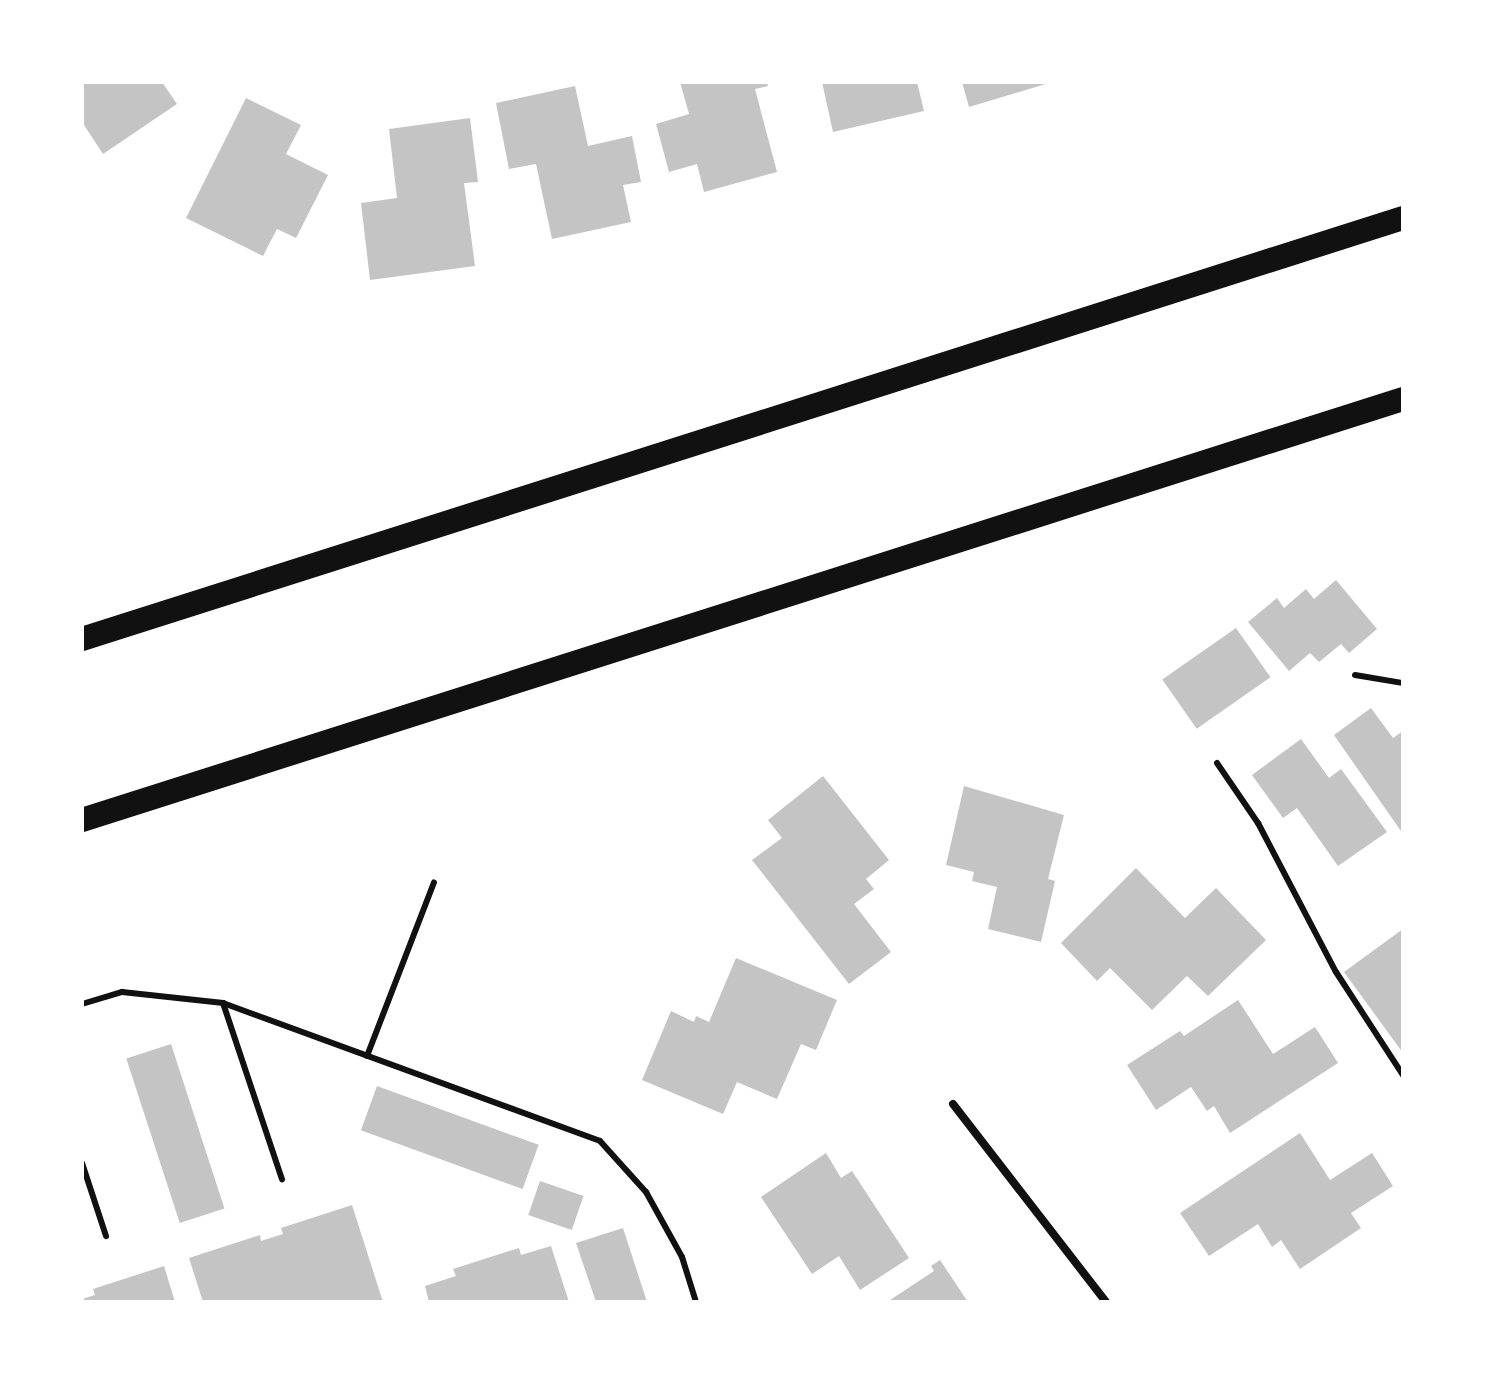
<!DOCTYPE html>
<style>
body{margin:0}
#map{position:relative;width:1485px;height:1384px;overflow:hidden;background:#fff;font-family:"Source Sans 3",sans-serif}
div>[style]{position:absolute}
.building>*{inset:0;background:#c4c4c4;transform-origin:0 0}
.service>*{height:6px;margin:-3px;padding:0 3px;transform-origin:3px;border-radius:3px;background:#111}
.minor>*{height:8px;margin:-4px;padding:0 4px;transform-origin:4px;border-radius:4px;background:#111}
.motorway>*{height:24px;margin:-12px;padding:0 12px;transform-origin:12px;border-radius:12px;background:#111}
span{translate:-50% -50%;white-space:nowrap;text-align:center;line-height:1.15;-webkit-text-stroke:6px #fff;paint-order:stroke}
.frame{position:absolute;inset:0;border:84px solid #fff;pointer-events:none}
</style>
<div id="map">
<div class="building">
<div style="clip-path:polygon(82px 82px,162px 82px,177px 104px,103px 154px,82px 122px)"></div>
<div style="clip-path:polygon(680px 82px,767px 82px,768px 86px,755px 89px,777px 172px,704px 192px,697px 164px,669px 172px,656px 124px,689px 114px)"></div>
<div style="clip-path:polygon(822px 82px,917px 82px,924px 111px,833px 132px)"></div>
<div style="clip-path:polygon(962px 82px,1049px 82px,1049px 83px,969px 107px)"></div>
<div style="clip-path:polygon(575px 86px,588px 146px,632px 136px,641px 182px,623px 185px,631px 222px,552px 239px,536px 164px,509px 169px,496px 103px)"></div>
<div style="clip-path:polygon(246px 98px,301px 125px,286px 154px,328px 175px,296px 238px,277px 229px,263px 256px,186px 218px)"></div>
<div style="clip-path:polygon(470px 118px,478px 182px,464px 183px,475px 266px,370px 280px,361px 203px,397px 198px,389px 129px)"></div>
<div style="clip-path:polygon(1336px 580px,1377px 629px,1349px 653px,1341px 644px,1319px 662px,1310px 653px,1289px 671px,1248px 622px,1277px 598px,1284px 608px,1306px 589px,1314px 599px)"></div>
<div style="left:1236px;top:628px;width:60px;height:90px;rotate:55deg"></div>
<div style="clip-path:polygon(1371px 708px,1393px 738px,1403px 731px,1403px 834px,1334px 735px)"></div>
<div style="clip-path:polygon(1301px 739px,1329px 778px,1341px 769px,1387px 832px,1338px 866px,1297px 808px,1283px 818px,1252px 775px)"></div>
<div style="clip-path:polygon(823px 776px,889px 860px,866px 879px,874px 889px,854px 904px,891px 952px,849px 984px,752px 860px,782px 838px,768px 820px)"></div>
<div style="clip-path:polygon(964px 786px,1064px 815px,1048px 879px,1055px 881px,1041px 942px,988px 929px,997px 887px,972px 881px,974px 872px,946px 865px)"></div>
<div style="clip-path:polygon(1136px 868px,1185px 918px,1216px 888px,1266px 940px,1208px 996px,1187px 976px,1152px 1010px,1110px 968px,1097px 981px,1061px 943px)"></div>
<div style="clip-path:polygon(1403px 929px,1403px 1053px,1344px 972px)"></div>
<div style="clip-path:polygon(736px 958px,837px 1000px,816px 1050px,801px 1044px,777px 1099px,737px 1082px,723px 1114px,642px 1080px,671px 1011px,694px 1022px,696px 1016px,709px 1022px)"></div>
<div style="clip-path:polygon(1238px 1000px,1273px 1054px,1315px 1027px,1338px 1063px,1230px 1133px,1214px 1106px,1207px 1111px,1191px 1087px,1156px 1110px,1127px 1065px,1180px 1031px,1184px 1036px)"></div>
<div style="left:171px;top:1044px;width:173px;height:47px;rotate:72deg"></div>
<div style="left:377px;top:1086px;width:172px;height:47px;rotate:20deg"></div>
<div style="clip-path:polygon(1300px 1133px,1330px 1180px,1372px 1153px,1393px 1186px,1351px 1213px,1361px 1228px,1300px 1269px,1281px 1240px,1272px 1247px,1258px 1224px,1209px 1256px,1180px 1213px)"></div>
<div style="clip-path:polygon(826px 1153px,841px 1178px,852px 1171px,909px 1258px,860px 1290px,839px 1256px,812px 1274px,761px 1197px)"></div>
<div style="left:540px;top:1181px;width:46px;height:36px;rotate:19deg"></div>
<div style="clip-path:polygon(352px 1205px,383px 1302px,203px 1302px,189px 1258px,260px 1235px,261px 1241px,283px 1234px,281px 1228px)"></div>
<div style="clip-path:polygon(623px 1228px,647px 1302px,596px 1302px,576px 1243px)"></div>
<div style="clip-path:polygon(551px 1246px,569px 1302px,429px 1302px,425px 1286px,456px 1276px,453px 1269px,519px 1248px,521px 1255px)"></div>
<div style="clip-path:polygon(940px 1260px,968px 1302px,887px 1302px,934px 1271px,931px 1266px)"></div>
<div style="clip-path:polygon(164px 1266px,175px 1302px,82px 1302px,82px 1299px,95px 1295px,93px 1289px)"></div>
</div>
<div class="service">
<div style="left:1355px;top:675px;width:49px;rotate:9.5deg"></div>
<div style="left:1217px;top:763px;width:73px;rotate:55.7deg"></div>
<div style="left:1258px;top:823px;width:168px;rotate:62.4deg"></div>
<div style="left:1336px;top:972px;width:123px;rotate:57deg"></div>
<div style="left:223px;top:1003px;width:186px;rotate:71.5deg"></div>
<div style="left:82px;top:1004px;width:42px;rotate:-16.7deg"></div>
<div style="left:122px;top:992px;width:102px;rotate:6.2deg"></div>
<div style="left:223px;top:1003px;width:401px;rotate:20.1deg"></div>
<div style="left:600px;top:1141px;width:69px;rotate:48deg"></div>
<div style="left:646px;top:1192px;width:74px;rotate:61deg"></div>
<div style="left:682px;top:1257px;width:47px;rotate:72.7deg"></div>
<div style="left:367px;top:1056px;width:186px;rotate:-68.9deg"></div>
<div style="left:82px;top:1163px;width:77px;rotate:71.8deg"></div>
</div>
<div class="minor">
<div style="left:953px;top:1104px;width:250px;rotate:52.3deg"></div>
</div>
<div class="motorway">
<div style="left:82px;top:639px;width:1386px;rotate:-17.68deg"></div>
<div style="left:82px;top:820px;width:1386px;rotate:-17.68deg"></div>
</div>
<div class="frame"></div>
</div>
